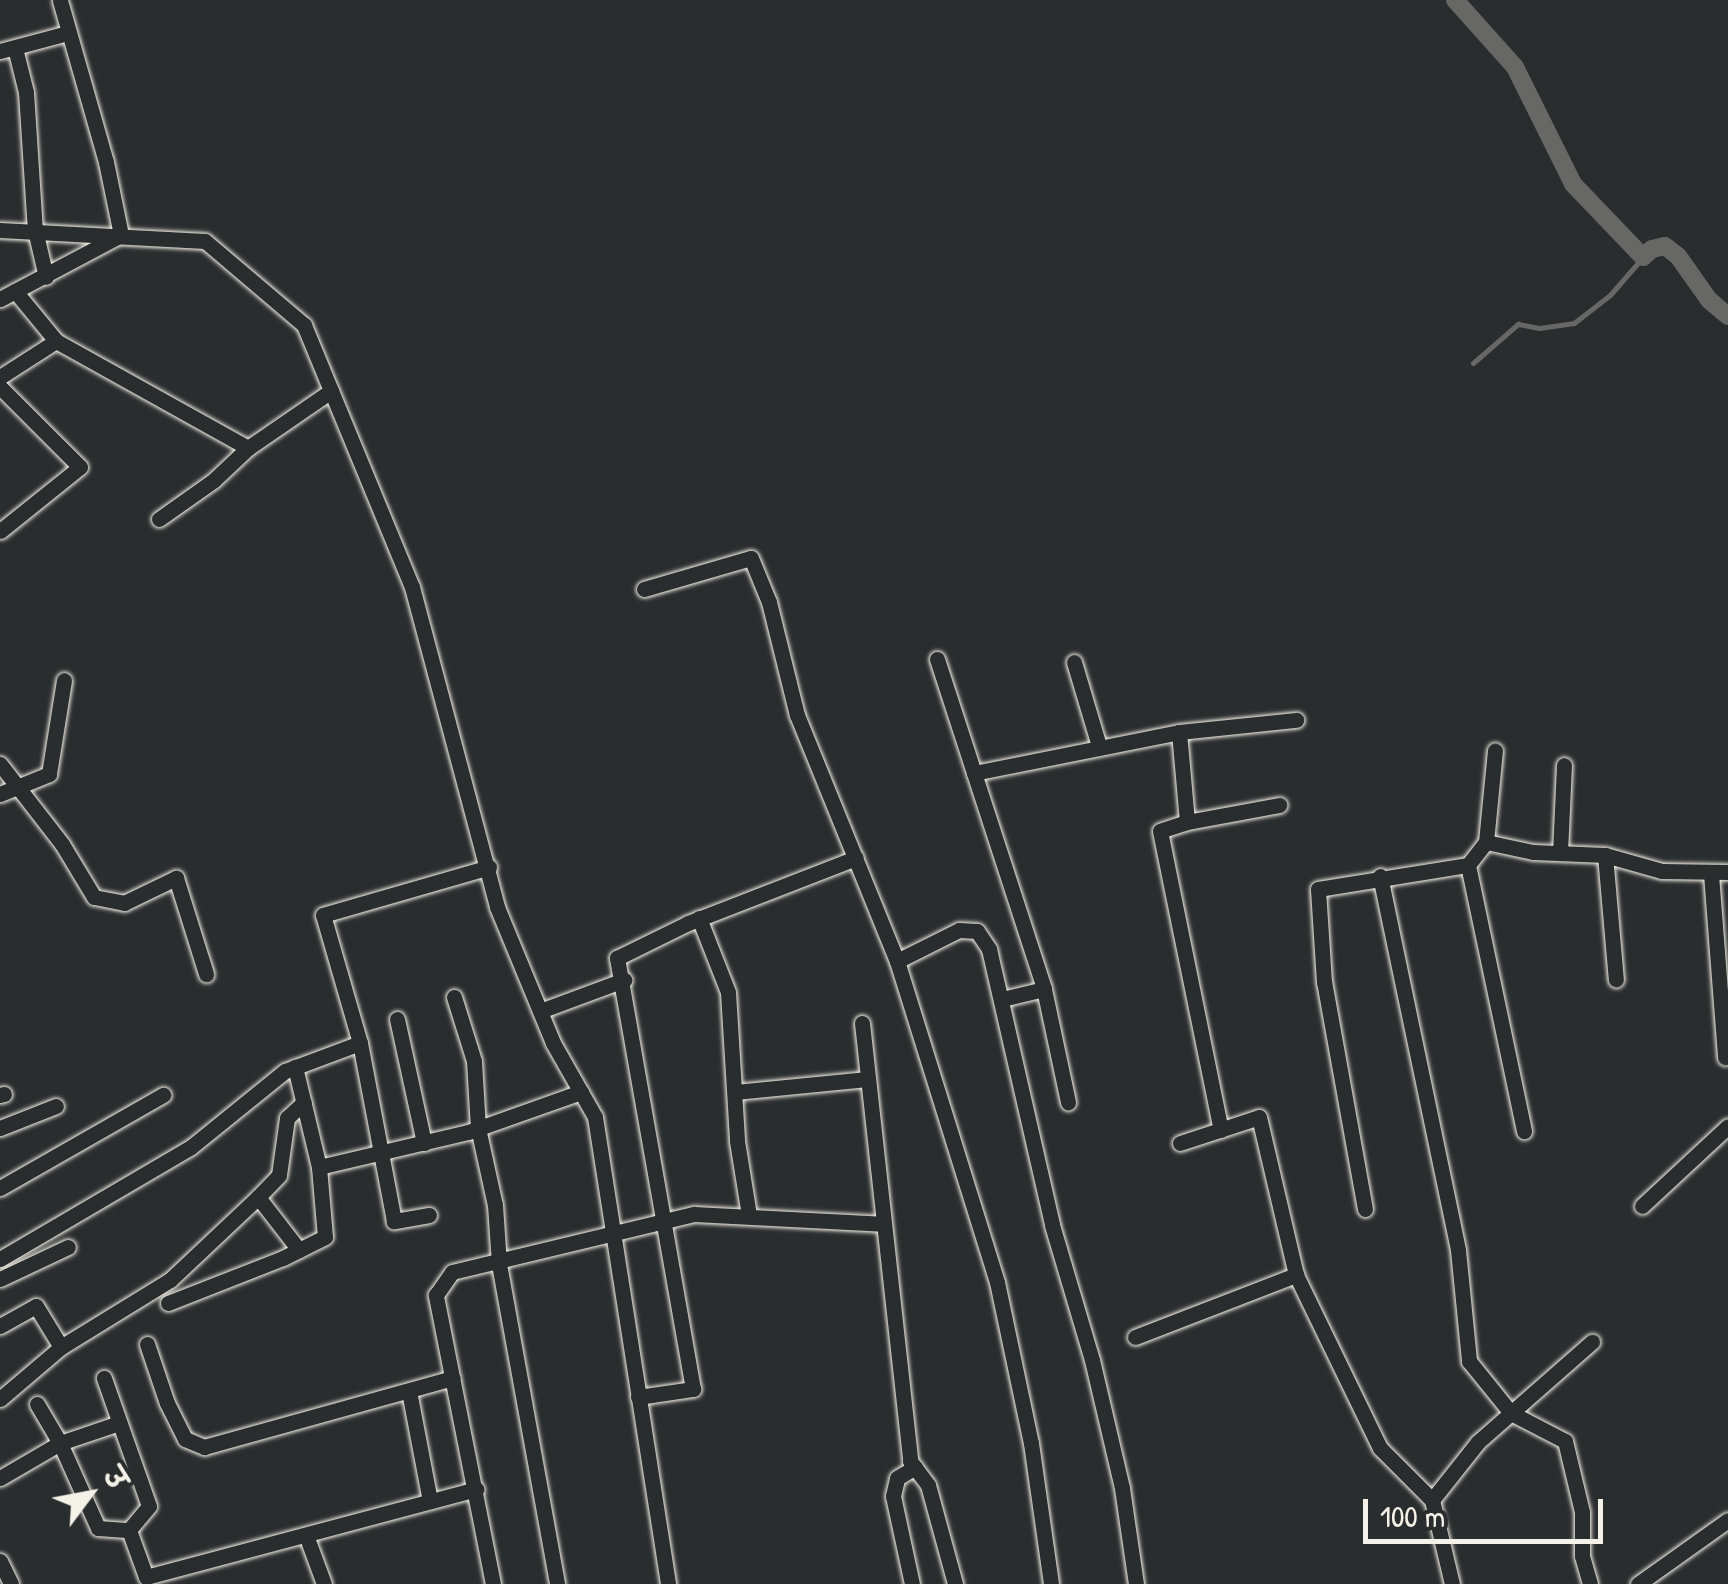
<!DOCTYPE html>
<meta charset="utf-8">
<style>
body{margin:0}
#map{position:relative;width:1728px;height:1584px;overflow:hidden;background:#2a2d2e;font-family:"Patrick Hand","Playpen Sans Deva",sans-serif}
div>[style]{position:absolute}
.stream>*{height:5px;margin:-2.5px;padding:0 2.5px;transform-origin:2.5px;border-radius:2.5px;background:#676866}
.canal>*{height:18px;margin:-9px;padding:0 9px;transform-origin:9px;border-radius:9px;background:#676866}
.roads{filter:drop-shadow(0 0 2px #f4f1e8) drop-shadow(0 0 2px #f4f1e8)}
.minor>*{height:15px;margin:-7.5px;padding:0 7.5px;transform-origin:7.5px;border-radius:7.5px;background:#2a2d2e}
span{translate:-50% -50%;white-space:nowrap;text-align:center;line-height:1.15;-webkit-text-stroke:8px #2a2d2e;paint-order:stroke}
.north{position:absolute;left:40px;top:1444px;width:100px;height:100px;-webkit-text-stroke:8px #2a2d2e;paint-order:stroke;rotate:58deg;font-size:28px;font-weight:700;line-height:40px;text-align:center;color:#f4f1e8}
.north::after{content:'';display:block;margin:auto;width:35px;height:45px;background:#f4f1e8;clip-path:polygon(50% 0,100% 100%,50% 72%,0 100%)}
.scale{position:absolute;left:1363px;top:1499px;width:240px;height:45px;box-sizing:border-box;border:5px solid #f4f1e8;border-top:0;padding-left:12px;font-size:30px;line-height:35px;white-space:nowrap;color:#f4f1e8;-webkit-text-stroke:8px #2a2d2e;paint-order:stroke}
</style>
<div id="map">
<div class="stream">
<div style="left:1473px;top:363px;width:60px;rotate:-40.9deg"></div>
<div style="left:1518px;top:324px;width:21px;rotate:11deg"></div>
<div style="left:1539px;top:328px;width:35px;rotate:-8deg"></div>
<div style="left:1574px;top:323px;width:46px;rotate:-37.9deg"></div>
<div style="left:1610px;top:295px;width:50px;rotate:-49deg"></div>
</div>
<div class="canal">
<div style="left:1455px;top:0;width:90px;rotate:48.2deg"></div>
<div style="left:1515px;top:67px;width:131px;rotate:63.6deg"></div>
<div style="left:1573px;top:184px;width:101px;rotate:46.2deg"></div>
<div style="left:1643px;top:257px;width:12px;rotate:-42deg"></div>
<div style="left:1652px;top:249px;width:13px;rotate:-13deg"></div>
<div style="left:1665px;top:246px;width:16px;rotate:38deg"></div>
<div style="left:1678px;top:256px;width:54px;rotate:54.8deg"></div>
<div style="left:1709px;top:300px;width:25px;rotate:40deg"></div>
</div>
<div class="roads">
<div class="minor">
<div style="left:15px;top:48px;width:45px;rotate:76deg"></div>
<div style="left:26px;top:92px;width:138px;rotate:86.3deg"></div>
<div style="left:35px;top:230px;width:48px;rotate:76.8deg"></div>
<div style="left:0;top:51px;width:69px;rotate:-15deg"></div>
<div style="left:0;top:230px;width:205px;rotate:3.1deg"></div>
<div style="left:205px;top:241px;width:130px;rotate:40.3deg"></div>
<div style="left:304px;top:325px;width:283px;rotate:67.6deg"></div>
<div style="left:412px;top:587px;width:331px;rotate:75.1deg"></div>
<div style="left:497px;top:907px;width:147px;rotate:67.6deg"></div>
<div style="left:553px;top:1043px;width:85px;rotate:60.4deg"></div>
<div style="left:595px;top:1117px;width:473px;rotate:81.1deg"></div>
<div style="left:15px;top:291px;width:65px;rotate:50.6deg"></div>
<div style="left:0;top:299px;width:137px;rotate:-27.9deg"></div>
<div style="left:121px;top:235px;width:75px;rotate:-101.6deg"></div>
<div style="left:106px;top:162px;width:168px;rotate:-105.9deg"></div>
<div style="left:0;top:377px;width:67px;rotate:-32.7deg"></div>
<div style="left:56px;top:341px;width:220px;rotate:29.1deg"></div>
<div style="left:0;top:387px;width:113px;rotate:45deg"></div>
<div style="left:80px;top:467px;width:102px;rotate:141.3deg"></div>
<div style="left:159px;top:519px;width:67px;rotate:-35.3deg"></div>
<div style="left:214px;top:480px;width:47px;rotate:-43.3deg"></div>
<div style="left:248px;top:448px;width:101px;rotate:-34.5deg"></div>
<div style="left:644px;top:589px;width:111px;rotate:-16.2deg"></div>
<div style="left:751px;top:558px;width:48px;rotate:67.8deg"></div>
<div style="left:769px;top:602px;width:116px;rotate:76.1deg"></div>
<div style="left:797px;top:715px;width:266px;rotate:67.9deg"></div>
<div style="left:897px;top:961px;width:336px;rotate:72.7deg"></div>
<div style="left:997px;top:1282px;width:165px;rotate:78.1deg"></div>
<div style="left:1031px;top:1443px;width:142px;rotate:81.9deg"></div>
<div style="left:937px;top:659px;width:347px;rotate:72deg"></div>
<div style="left:1044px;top:989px;width:43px;rotate:166.6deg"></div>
<div style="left:1074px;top:662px;width:88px;rotate:73.4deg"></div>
<div style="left:1179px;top:732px;width:90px;rotate:84.9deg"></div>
<div style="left:1187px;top:822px;width:28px;rotate:162deg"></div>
<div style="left:1160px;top:831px;width:305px;rotate:78.5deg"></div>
<div style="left:0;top:764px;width:101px;rotate:52.2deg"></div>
<div style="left:62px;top:844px;width:62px;rotate:58.9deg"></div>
<div style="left:94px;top:897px;width:31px;rotate:11deg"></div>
<div style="left:124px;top:903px;width:58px;rotate:-25.7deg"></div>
<div style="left:176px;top:878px;width:101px;rotate:72.6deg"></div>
<div style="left:974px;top:773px;width:209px;rotate:-11.3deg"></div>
<div style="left:1179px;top:732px;width:118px;rotate:-5.9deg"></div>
<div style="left:0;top:794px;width:53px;rotate:-22.2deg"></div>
<div style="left:49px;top:774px;width:95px;rotate:-80.9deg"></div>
<div style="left:1187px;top:822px;width:94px;rotate:-10.5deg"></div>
<div style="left:1486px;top:842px;width:48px;rotate:12deg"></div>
<div style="left:1533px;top:852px;width:72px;rotate:2.4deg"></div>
<div style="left:1605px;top:855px;width:59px;rotate:15.7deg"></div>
<div style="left:1662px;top:871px;width:66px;rotate:0.9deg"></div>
<div style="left:1560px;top:853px;width:88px;rotate:-87.4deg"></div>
<div style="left:1605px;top:855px;width:125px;rotate:85deg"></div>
<div style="left:1468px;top:865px;width:272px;rotate:78.1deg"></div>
<div style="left:1711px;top:874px;width:184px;rotate:85.6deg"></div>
<div style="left:1380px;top:876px;width:382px;rotate:78.2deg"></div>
<div style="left:1458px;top:1250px;width:112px;rotate:84.3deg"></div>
<div style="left:1469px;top:1361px;width:67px;rotate:51.1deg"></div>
<div style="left:1511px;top:1413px;width:61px;rotate:27.4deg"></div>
<div style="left:1565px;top:1441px;width:73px;rotate:76.5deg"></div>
<div style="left:1582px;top:1512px;width:44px;rotate:90deg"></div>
<div style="left:1582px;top:1556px;width:29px;rotate:74deg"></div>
<div style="left:699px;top:918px;width:79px;rotate:68.6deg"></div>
<div style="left:728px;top:992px;width:149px;rotate:86.5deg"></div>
<div style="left:737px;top:1141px;width:75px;rotate:80.8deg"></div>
<div style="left:897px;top:961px;width:69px;rotate:-26.6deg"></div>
<div style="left:959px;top:930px;width:18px;rotate:3deg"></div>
<div style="left:977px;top:931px;width:22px;rotate:56deg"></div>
<div style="left:989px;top:949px;width:283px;rotate:77.1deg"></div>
<div style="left:1052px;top:1225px;width:141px;rotate:73.5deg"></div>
<div style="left:1092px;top:1360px;width:131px;rotate:76.8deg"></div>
<div style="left:1122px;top:1488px;width:97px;rotate:81.7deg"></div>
<div style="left:1044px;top:989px;width:116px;rotate:78deg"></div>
<div style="left:454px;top:997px;width:67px;rotate:72.6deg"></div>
<div style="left:474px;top:1061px;width:67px;rotate:86.6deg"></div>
<div style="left:478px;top:1128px;width:79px;rotate:77.6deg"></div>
<div style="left:495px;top:1205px;width:59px;rotate:86.1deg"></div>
<div style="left:499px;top:1264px;width:325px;rotate:79.7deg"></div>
<div style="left:540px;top:1011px;width:90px;rotate:-20.3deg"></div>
<div style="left:397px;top:1019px;width:127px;rotate:77.7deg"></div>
<div style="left:862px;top:1023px;width:441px;rotate:83.7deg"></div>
<div style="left:910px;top:1461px;width:30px;rotate:53deg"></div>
<div style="left:928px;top:1485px;width:103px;rotate:74.7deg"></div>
<div style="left:735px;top:1092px;width:133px;rotate:-5.6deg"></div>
<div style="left:0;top:1095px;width:4px;rotate:-14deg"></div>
<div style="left:0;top:1128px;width:60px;rotate:-21.4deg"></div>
<div style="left:1180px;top:1143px;width:83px;rotate:-18.2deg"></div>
<div style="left:1259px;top:1117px;width:162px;rotate:76.8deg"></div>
<div style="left:1296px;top:1275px;width:192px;rotate:64.1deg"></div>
<div style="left:1380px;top:1448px;width:74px;rotate:45deg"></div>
<div style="left:319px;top:1167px;width:153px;rotate:-13.2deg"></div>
<div style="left:468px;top:1132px;width:120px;rotate:-19.5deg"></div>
<div style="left:0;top:1188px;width:188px;rotate:-29.7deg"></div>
<div style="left:258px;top:1197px;width:30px;rotate:-46deg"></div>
<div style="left:279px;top:1175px;width:58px;rotate:-82deg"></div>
<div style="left:287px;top:1118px;width:23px;rotate:-43deg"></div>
<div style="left:1642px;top:1206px;width:117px;rotate:-42.9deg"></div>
<div style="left:1365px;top:1209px;width:231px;rotate:-100.2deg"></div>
<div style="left:1324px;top:982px;width:93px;rotate:-93.7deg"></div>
<div style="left:1318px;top:889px;width:152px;rotate:-9.1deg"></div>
<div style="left:1468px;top:865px;width:29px;rotate:-52deg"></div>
<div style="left:1486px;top:842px;width:92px;rotate:-84.4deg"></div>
<div style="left:429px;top:1215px;width:36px;rotate:170deg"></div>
<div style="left:394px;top:1221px;width:181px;rotate:-100.8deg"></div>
<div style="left:360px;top:1043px;width:133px;rotate:-106.1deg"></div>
<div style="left:323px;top:915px;width:173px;rotate:-16.1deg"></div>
<div style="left:0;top:1259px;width:221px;rotate:-30.4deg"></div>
<div style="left:191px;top:1147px;width:121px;rotate:-39deg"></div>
<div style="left:285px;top:1071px;width:80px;rotate:-20.5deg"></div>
<div style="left:0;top:1279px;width:75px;rotate:-25.2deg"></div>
<div style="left:168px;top:1303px;width:123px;rotate:-21.4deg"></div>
<div style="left:283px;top:1258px;width:47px;rotate:-26.6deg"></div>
<div style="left:325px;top:1237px;width:70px;rotate:-94.9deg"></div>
<div style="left:319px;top:1167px;width:103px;rotate:-103.5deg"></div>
<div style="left:0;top:1326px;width:41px;rotate:-29.1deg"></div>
<div style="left:36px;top:1306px;width:48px;rotate:58.6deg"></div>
<div style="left:1135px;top:1337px;width:173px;rotate:-21.1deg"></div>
<div style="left:147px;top:1344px;width:62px;rotate:71.3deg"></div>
<div style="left:167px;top:1403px;width:40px;rotate:63.4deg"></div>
<div style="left:185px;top:1439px;width:21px;rotate:23deg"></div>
<div style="left:204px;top:1447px;width:258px;rotate:-15.5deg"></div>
<div style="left:409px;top:1391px;width:112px;rotate:79.2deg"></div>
<div style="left:638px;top:1397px;width:56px;rotate:-8.3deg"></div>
<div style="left:693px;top:1389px;width:438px;rotate:-100deg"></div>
<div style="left:617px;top:958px;width:79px;rotate:-26.2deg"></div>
<div style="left:688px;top:923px;width:180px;rotate:-21.2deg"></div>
<div style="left:0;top:1399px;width:80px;rotate:-40.4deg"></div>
<div style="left:61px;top:1347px;width:128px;rotate:-31.6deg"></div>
<div style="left:170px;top:1280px;width:121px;rotate:-43.3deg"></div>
<div style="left:258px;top:1197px;width:67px;rotate:52.3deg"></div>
<div style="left:37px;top:1404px;width:45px;rotate:59.5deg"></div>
<div style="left:60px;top:1443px;width:62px;rotate:-18.7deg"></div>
<div style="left:0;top:1478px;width:69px;rotate:-30.3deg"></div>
<div style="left:60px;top:1443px;width:93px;rotate:65.9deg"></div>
<div style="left:98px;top:1528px;width:31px;rotate:4deg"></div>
<div style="left:129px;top:1530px;width:31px;rotate:-50deg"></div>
<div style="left:149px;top:1506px;width:136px;rotate:-109.4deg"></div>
<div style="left:129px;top:1530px;width:50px;rotate:70.1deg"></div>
<div style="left:146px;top:1577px;width:342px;rotate:-14.9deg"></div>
<div style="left:306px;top:1535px;width:52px;rotate:69.8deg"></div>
<div style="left:0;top:1561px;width:25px;rotate:64deg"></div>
<div style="left:493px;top:1584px;width:295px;rotate:-101.2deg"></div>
<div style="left:436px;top:1295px;width:28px;rotate:-55deg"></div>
<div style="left:452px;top:1272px;width:249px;rotate:-13.5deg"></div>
<div style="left:694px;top:1214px;width:188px;rotate:3deg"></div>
<div style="left:912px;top:1584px;width:90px;rotate:-102.2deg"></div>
<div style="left:893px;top:1496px;width:18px;rotate:-77deg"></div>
<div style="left:897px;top:1478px;width:21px;rotate:-31deg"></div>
<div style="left:1452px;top:1584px;width:86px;rotate:-103.4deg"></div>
<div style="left:1432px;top:1500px;width:74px;rotate:-51.6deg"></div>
<div style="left:1478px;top:1442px;width:152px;rotate:-41.3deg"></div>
<div style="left:1638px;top:1584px;width:110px;rotate:-35.4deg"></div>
</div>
</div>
<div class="north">उ</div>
<div class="scale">100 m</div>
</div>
